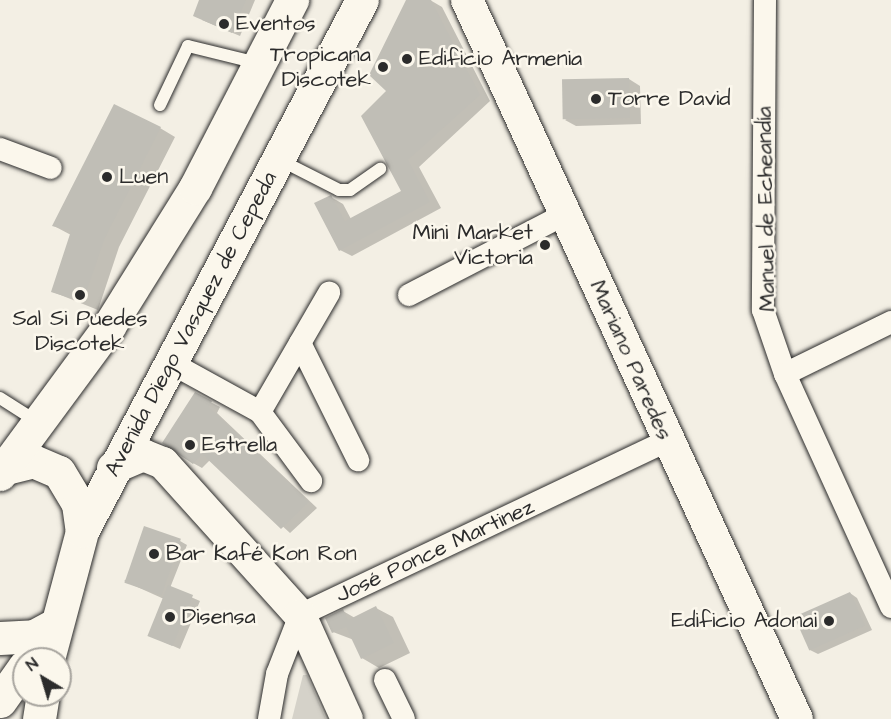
<!DOCTYPE html>
<meta charset="utf-8">
<style>
body{margin:0}
#map{position:relative;width:891px;height:719px;overflow:hidden;background:#f3efe4;font-family:"Architects Daughter",sans-serif}
div>[style]{position:absolute}
.green>*{inset:0;background:#d5d2c9}
.shadow>*{inset:0;background:#0003}
.building>*{inset:0;background:#c0beb6;transform-origin:0 0}
.roads{filter:drop-shadow(0 0 2px #2b2b2b) drop-shadow(0 0 2px #2b2b2b)}
.service>*{height:12px;margin:-6px;padding:0 6px;transform-origin:6px;border-radius:6px;background:#fbf7ec}
.minor>*{height:22px;margin:-11px;padding:0 11px;transform-origin:11px;border-radius:11px;background:#fbf7ec}
.secondary>*{height:32px;margin:-16px;padding:0 16px;transform-origin:16px;border-radius:16px;background:#fbf7ec}
.primary>*{height:33px;margin:-16.5px;padding:0 16.5px;transform-origin:16.5px;border-radius:16.5px;background:#fbf7ec}
.dots>*{width:16px;height:16px;translate:-50% -50%;box-sizing:border-box;border:3px solid #fbf7ec;border-radius:50%}
span{translate:-50% -50%;white-space:nowrap;text-align:center;line-height:1.15;-webkit-text-stroke:5px #fbf7ec;paint-order:stroke}
.poi-label{font-size:22px;color:#2b2b2b}
.left{translate:0 -50%;text-align:left}
.right{translate:-100% -50%;text-align:right}
.street-label{font-size:22px;color:#2b2b2b}
.north{position:absolute;left:12px;top:647px;width:60px;height:60px;box-sizing:border-box;background:#fbf7ec;border:2px solid #a8a59f;border-radius:50%;rotate:322deg;font-size:16px;font-weight:700;line-height:24px;text-align:center;color:#2b2b2b}
.north::after{content:'';display:block;margin:auto;width:21px;height:27px;background:#2b2b2b;clip-path:polygon(50% 0,100% 100%,50% 72%,0 100%)}
</style>
<div id="map">
<div class="green">
<div style="clip-path:polygon(303px 675px,307px 675px,326px 719px,292px 719px)"></div>
</div>
<div class="shadow">
<div style="clip-path:polygon(201px 0,255px 0,240px 36px,202px 20px)"></div>
<div style="clip-path:polygon(408px 0,430px 0,442px 7px,490px 101px,419px 167px,441px 208px,352px 256px,340px 250px,331px 197px,343px 204px,351px 219px,403px 191px,388px 91px)"></div>
<div style="clip-path:polygon(629px 79px,640px 86px,641px 124px,576px 126px,565px 120px)"></div>
<div style="clip-path:polygon(160px 128px,175px 137px,119px 247px,98px 310px,53px 292px,71px 235px,54px 226px)"></div>
<div style="clip-path:polygon(195px 394px,220px 407px,217px 413px,317px 508px,290px 533px,210px 460px,202px 468px,193px 463px)"></div>
<div style="clip-path:polygon(180px 541px,187px 545px,170px 588px,200px 601px,180px 649px,157px 639px,164px 599px,124px 581px)"></div>
<div style="clip-path:polygon(850px 593px,857px 598px,872px 630px,818px 654px,810px 650px)"></div>
<div style="clip-path:polygon(376px 608px,393px 617px,410px 653px,379px 668px,362px 658px,354px 640px,333px 632px,343px 611px,355px 618px)"></div>
</div>
<div class="building">
<div style="clip-path:polygon(199px 0,246px 0,232px 33px,193px 16px)"></div>
<div style="clip-path:polygon(406px 0,431px 0,480px 95px,408px 160px,430px 202px,339px 251px,314px 203px,331px 195px,345px 221px,401px 191px,361px 116px,386px 91px,369px 75px)"></div>
<div style="left:629px;top:78px;width:40px;height:67px;rotate:89deg"></div>
<div style="clip-path:polygon(114px 104px,161px 127px,105px 238px,83px 302px,51px 292px,71px 231px,52px 226px)"></div>
<div style="clip-path:polygon(195px 392px,212px 401px,209px 407px,309px 502px,281px 529px,202px 454px,193px 464px,162px 443px)"></div>
<div style="left:144px;top:526px;width:39px;height:60px;rotate:19deg"></div>
<div style="left:168px;top:585px;width:27px;height:55px;rotate:22deg"></div>
<div style="left:850px;top:592px;width:37px;height:61px;rotate:66deg"></div>
<div style="clip-path:polygon(376px 606px,394px 643px,361px 659px,346px 627px,332px 633px,325px 618px,343px 609px,348px 620px)"></div>
</div>
<div class="roads">
<div class="service">
<div style="left:160px;top:105px;width:65px;rotate:-64.6deg"></div>
<div style="left:188px;top:46px;width:72px;rotate:13.7deg"></div>
<div style="left:280px;top:160px;width:66px;rotate:27deg"></div>
<div style="left:339px;top:190px;width:11px"></div>
<div style="left:350px;top:190px;width:37px;rotate:-35deg"></div>
<div style="left:0;top:398px;width:43px;rotate:32.6deg"></div>
</div>
<div class="minor">
<div style="left:765px;top:0;width:310px;rotate:90.4deg"></div>
<div style="left:763px;top:310px;width:68px;rotate:71deg"></div>
<div style="left:785px;top:374px;width:256px;rotate:65.5deg"></div>
<div style="left:0;top:149px;width:54px;rotate:20.4deg"></div>
<div style="left:409px;top:295px;width:176px;rotate:-27.4deg"></div>
<div style="left:300px;top:343px;width:131px;rotate:63.6deg"></div>
<div style="left:171px;top:363px;width:102px;rotate:28.8deg"></div>
<div style="left:260px;top:412px;width:86px;rotate:53.5deg"></div>
<div style="left:785px;top:374px;width:118px;rotate:-26.1deg"></div>
<div style="left:260px;top:412px;width:138px;rotate:-59.9deg"></div>
<div style="left:385px;top:680px;width:43px;rotate:64deg"></div>
<div style="left:269px;top:719px;width:46px;rotate:-79.9deg"></div>
<div style="left:277px;top:674px;width:63px;rotate:-68.7deg"></div>
<div style="left:300px;top:615px;width:407px;rotate:-25.4deg"></div>
</div>
<div class="secondary">
<div style="left:467px;top:0;width:791px;rotate:65.35deg"></div>
<div style="left:113px;top:468px;width:33px;rotate:-23deg"></div>
<div style="left:143px;top:455px;width:22px;rotate:22deg"></div>
<div style="left:163px;top:463px;width:205px;rotate:48deg"></div>
<div style="left:300px;top:615px;width:114px;rotate:65.7deg"></div>
</div>
<div class="primary">
<div style="left:2px;top:469px;width:32px;rotate:-14deg"></div>
<div style="left:33px;top:461px;width:28px;rotate:23deg"></div>
<div style="left:59px;top:472px;width:37px;rotate:59deg"></div>
<div style="left:78px;top:504px;width:27px;rotate:82deg"></div>
<div style="left:0;top:474px;width:184px;rotate:-53.6deg"></div>
<div style="left:109px;top:326px;width:163px;rotate:-58.1deg"></div>
<div style="left:195px;top:188px;width:212px;rotate:-62.7deg"></div>
<div style="left:0;top:638px;width:34px;rotate:-3deg"></div>
<div style="left:34px;top:636px;width:21px;rotate:-28deg"></div>
<div style="left:48px;top:659px;width:132px;rotate:-75.1deg"></div>
<div style="left:82px;top:531px;width:600px;rotate:-62.2deg"></div>
<div style="left:0;top:701px;width:42px;rotate:-54.8deg"></div>
<div style="left:39px;top:719px;width:24px;rotate:-81deg"></div>
</div>
</div>
<div class="dots">
<div style="left:224px;top:24px;background:#2b2b2b"></div>
<div style="left:407px;top:59px;background:#2b2b2b"></div>
<div style="left:383px;top:67px;background:#2b2b2b"></div>
<div style="left:596px;top:99px;background:#2b2b2b"></div>
<div style="left:107px;top:177px;background:#2b2b2b"></div>
<div style="left:545px;top:245px;background:#2b2b2b"></div>
<div style="left:80px;top:295px;background:#2b2b2b"></div>
<div style="left:190px;top:445px;background:#2b2b2b"></div>
<div style="left:154px;top:554px;background:#2b2b2b"></div>
<div style="left:170px;top:617px;background:#2b2b2b"></div>
<div style="left:829px;top:621px;background:#2b2b2b"></div>
</div>
<div class="poi-label">
<span class="left" style="left:236px;top:24px">Eventos</span>
<span class="right" style="left:371px;top:67px">Tropicana<br>Discotek</span>
<span class="left" style="left:419px;top:59px">Edificio Armenia</span>
<span class="left" style="left:608px;top:99px">Torre David</span>
<span class="left" style="left:119px;top:177px">Luen</span>
<span class="right" style="left:533px;top:245px">Mini Market<br>Victoria</span>
<span style="left:80px;top:331px">Sal Si Puedes<br>Discotek</span>
<span class="left" style="left:202px;top:445px">Estrella</span>
<span class="left" style="left:166px;top:554px">Bar Kafé Kon Ron</span>
<span class="left" style="left:182px;top:617px">Disensa</span>
<span class="right" style="left:817px;top:621px">Edificio Adonai</span>
</div>
<div class="street-label">
<span style="left:766px;top:209px;rotate:-91deg">Manuel de Echeandía</span>
<span style="left:191px;top:324px;rotate:-62deg">Avenida Diego Vasquez de Cepeda</span>
<span style="left:631px;top:360px;rotate:66deg">Mariano Paredes</span>
<span style="left:435px;top:551px;rotate:-25deg">José Ponce Martinez</span>
</div>
<div class="north">N</div>
</div>
